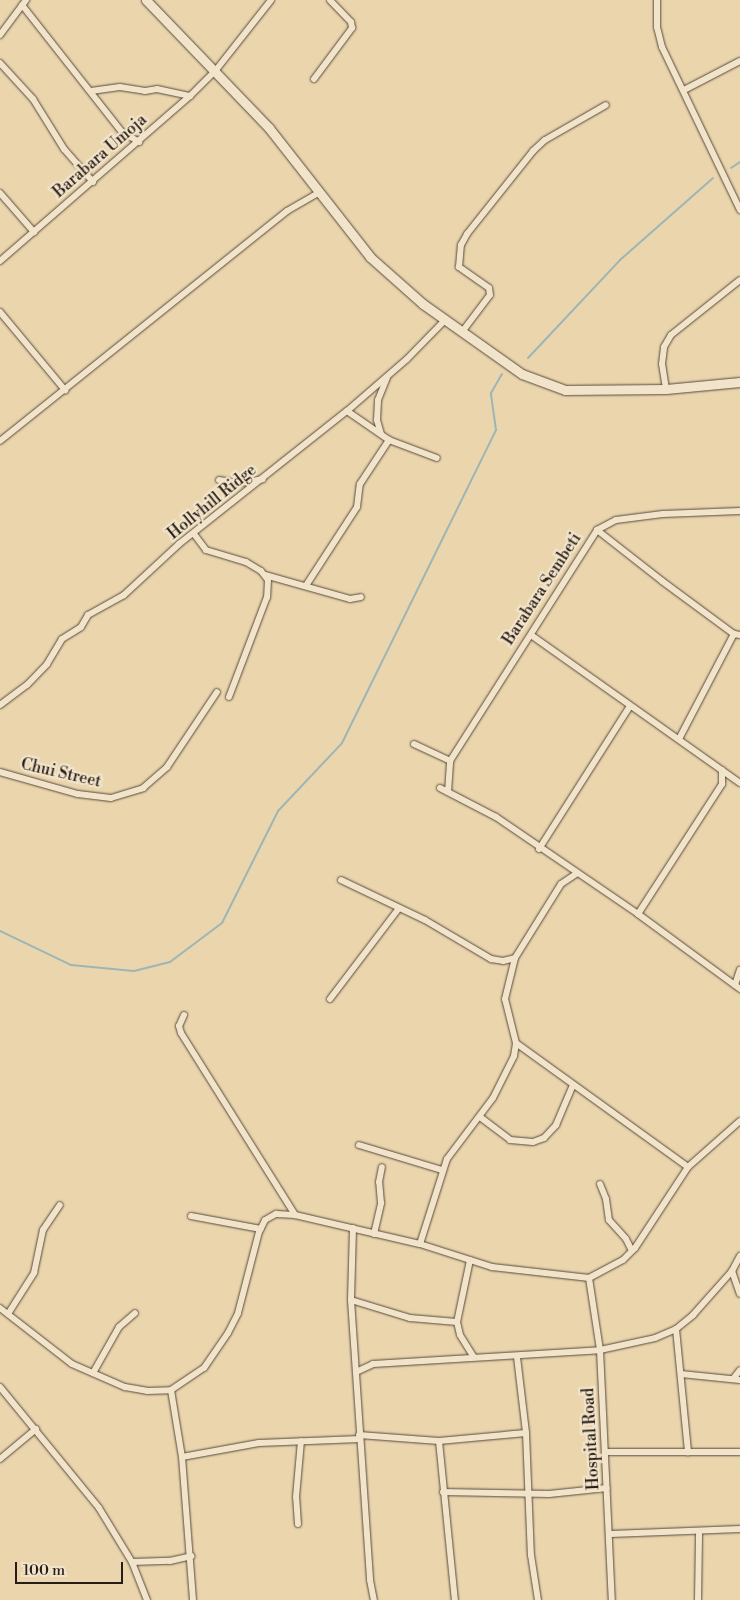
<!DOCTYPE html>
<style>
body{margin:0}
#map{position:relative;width:740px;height:1600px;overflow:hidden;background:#ead5ad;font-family:"Libre Bodoni",serif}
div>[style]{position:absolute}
.stream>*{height:2px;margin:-1px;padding:0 1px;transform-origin:1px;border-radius:1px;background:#9db6b5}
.roads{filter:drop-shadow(0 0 1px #584a3c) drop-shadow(0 0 1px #584a3c)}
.street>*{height:6px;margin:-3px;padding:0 3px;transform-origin:3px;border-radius:3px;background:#f1e4ca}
.secondary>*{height:9px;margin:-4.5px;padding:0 4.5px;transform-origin:4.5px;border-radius:4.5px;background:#f1e4ca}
span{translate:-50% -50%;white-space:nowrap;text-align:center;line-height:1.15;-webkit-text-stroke:4.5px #f1e4ca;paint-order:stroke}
.street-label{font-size:16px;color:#271c16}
.scale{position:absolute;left:15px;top:1562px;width:108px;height:22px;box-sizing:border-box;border:2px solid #271c16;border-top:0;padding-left:6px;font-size:15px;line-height:18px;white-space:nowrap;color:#271c16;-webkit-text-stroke:4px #f1e4ca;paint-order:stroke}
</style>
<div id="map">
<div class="stream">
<div style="left:731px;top:168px;width:11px;rotate:-34deg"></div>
<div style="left:528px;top:358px;width:134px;rotate:-46.8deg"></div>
<div style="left:620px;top:260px;width:124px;rotate:-41.4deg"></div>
<div style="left:0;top:931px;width:79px;rotate:25.6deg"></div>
<div style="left:71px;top:965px;width:63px;rotate:5.4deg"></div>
<div style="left:134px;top:971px;width:37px;rotate:-14deg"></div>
<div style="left:170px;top:962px;width:65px;rotate:-36.9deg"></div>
<div style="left:222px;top:923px;width:125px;rotate:-63.4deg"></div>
<div style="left:278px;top:811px;width:93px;rotate:-46.7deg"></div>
<div style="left:342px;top:743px;width:349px;rotate:-63.8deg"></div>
<div style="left:496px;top:430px;width:37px;rotate:-98deg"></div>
<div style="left:491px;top:393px;width:22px;rotate:-60deg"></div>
</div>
<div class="roads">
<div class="street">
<div style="left:657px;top:0;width:27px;rotate:90deg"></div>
<div style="left:657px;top:27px;width:21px;rotate:76deg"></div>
<div style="left:662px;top:47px;width:181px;rotate:64.4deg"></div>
<div style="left:22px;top:5px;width:162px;rotate:51.8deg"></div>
<div style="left:122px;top:132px;width:20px;rotate:30deg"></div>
<div style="left:0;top:35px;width:44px;rotate:-53.4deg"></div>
<div style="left:0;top:63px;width:49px;rotate:47.5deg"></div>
<div style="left:33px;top:99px;width:59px;rotate:58.2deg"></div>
<div style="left:64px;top:149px;width:44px;rotate:48.7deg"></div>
<div style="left:314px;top:79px;width:64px;rotate:-53.3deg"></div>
<div style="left:352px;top:28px;width:6px;rotate:-99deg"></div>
<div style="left:351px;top:22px;width:30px;rotate:-134deg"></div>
<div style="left:684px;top:90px;width:63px;rotate:-27.4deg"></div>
<div style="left:91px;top:91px;width:29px;rotate:-8deg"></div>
<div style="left:120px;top:87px;width:25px;rotate:9deg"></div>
<div style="left:145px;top:91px;width:12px;rotate:-9deg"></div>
<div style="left:157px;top:89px;width:34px;rotate:12deg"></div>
<div style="left:0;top:193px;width:52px;rotate:48.9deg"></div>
<div style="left:0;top:261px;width:252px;rotate:-41deg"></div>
<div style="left:190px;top:96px;width:37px;rotate:-45deg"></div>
<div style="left:216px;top:70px;width:89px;rotate:-51.8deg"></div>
<div style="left:0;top:312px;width:102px;rotate:50.2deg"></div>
<div style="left:462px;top:332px;width:46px;rotate:-52.9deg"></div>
<div style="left:490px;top:295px;width:7px;rotate:-98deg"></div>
<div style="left:489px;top:288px;width:37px;rotate:-145deg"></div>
<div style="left:459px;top:267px;width:22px;rotate:-85deg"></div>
<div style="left:461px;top:245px;width:13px;rotate:-61deg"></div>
<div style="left:467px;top:234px;width:106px;rotate:-51.5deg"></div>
<div style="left:533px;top:151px;width:16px;rotate:-43deg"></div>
<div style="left:545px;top:140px;width:70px;rotate:-29.8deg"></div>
<div style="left:666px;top:389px;width:25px;rotate:-99deg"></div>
<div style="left:662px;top:364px;width:17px;rotate:-83deg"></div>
<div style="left:664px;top:347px;width:14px;rotate:-60deg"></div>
<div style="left:671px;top:335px;width:88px;rotate:-38.6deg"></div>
<div style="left:347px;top:411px;width:51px;rotate:34.6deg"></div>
<div style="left:389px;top:440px;width:51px;rotate:20.6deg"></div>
<div style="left:381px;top:434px;width:15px;rotate:-106deg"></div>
<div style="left:377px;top:420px;width:20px;rotate:-87deg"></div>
<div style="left:378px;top:400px;width:24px;rotate:-68deg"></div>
<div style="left:0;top:441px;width:368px;rotate:-38.7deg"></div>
<div style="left:287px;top:211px;width:38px;rotate:-30deg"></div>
<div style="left:219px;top:480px;width:20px;rotate:9deg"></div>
<div style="left:239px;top:483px;width:24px;rotate:-9deg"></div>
<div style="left:597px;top:530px;width:83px;rotate:38.1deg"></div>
<div style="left:662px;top:581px;width:89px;rotate:36.4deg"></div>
<div style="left:734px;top:634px;width:6px;rotate:9deg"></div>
<div style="left:194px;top:534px;width:20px;rotate:53deg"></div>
<div style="left:206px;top:550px;width:42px;rotate:16.7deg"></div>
<div style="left:246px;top:562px;width:17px;rotate:31deg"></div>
<div style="left:261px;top:571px;width:11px;rotate:52deg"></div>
<div style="left:268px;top:580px;width:17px;rotate:93deg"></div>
<div style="left:267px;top:597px;width:107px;rotate:110.8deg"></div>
<div style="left:265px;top:575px;width:88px;rotate:15.8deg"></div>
<div style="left:350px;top:599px;width:11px;rotate:-10deg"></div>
<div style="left:307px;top:584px;width:92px;rotate:-57deg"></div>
<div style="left:357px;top:507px;width:23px;rotate:-83deg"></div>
<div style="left:360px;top:484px;width:53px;rotate:-56.6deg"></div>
<div style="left:531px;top:635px;width:256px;rotate:35.3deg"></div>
<div style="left:0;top:705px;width:34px;rotate:-37deg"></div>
<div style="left:27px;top:685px;width:29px;rotate:-46deg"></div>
<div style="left:47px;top:664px;width:29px;rotate:-59deg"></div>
<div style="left:62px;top:639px;width:22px;rotate:-32deg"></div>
<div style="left:81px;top:627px;width:14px;rotate:-60deg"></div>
<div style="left:88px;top:615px;width:41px;rotate:-29.1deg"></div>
<div style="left:124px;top:595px;width:75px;rotate:-42.8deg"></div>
<div style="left:179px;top:544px;width:214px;rotate:-38.4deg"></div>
<div style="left:347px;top:411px;width:79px;rotate:-40.9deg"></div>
<div style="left:407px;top:359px;width:54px;rotate:-45.7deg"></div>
<div style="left:679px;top:739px;width:119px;rotate:-62.4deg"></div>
<div style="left:414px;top:744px;width:40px;rotate:25deg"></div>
<div style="left:0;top:772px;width:81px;rotate:15.8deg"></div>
<div style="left:78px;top:794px;width:33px;rotate:7deg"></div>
<div style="left:111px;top:798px;width:34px;rotate:-17deg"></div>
<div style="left:143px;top:788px;width:32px;rotate:-41deg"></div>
<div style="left:167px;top:767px;width:90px;rotate:-56.3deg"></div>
<div style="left:440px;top:788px;width:63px;rotate:27.4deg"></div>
<div style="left:496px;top:817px;width:172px;rotate:34.3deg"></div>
<div style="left:638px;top:914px;width:127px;rotate:36.3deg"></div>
<div style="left:448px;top:792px;width:31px;rotate:-86deg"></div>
<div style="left:450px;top:761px;width:274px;rotate:-57.5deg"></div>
<div style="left:597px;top:530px;width:21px;rotate:-28deg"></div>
<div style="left:616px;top:520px;width:47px;rotate:-7.3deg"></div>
<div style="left:663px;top:514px;width:77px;rotate:-2.2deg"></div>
<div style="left:539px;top:849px;width:169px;rotate:-57.5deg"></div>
<div style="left:341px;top:880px;width:93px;rotate:25.5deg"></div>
<div style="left:425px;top:920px;width:77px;rotate:30.6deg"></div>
<div style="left:491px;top:959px;width:12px;rotate:9deg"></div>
<div style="left:503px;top:961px;width:12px;rotate:-14deg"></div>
<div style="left:638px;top:914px;width:155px;rotate:-57.1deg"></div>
<div style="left:722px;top:784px;width:14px;rotate:-90deg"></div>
<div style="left:735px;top:985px;width:16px;rotate:-72deg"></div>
<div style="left:330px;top:999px;width:114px;rotate:-52.8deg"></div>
<div style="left:184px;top:1015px;width:12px;rotate:114deg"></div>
<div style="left:179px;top:1026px;width:7px;rotate:74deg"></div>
<div style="left:181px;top:1033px;width:215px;rotate:57.9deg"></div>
<div style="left:516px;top:1043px;width:212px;rotate:35.8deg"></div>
<div style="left:480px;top:1117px;width:38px;rotate:37deg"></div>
<div style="left:510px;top:1140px;width:23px;rotate:5deg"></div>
<div style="left:533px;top:1142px;width:12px;rotate:-20deg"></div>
<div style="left:544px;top:1138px;width:18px;rotate:-47deg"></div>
<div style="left:556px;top:1125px;width:43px;rotate:-67deg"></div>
<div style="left:359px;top:1145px;width:87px;rotate:16.8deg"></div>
<div style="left:600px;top:1184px;width:16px;rotate:68deg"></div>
<div style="left:606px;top:1199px;width:21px;rotate:82deg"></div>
<div style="left:609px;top:1220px;width:25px;rotate:48deg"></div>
<div style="left:626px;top:1239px;width:13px;rotate:63deg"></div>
<div style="left:191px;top:1216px;width:71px;rotate:10.5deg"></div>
<div style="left:353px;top:1228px;width:72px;rotate:91.6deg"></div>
<div style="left:351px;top:1300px;width:281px;rotate:86.1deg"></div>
<div style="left:370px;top:1580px;width:20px;rotate:79deg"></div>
<div style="left:374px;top:1234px;width:32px;rotate:-77deg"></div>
<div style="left:381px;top:1203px;width:21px;rotate:-95deg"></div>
<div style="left:379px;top:1182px;width:15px;rotate:-79deg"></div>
<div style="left:420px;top:1244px;width:89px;rotate:-72.4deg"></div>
<div style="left:447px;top:1159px;width:76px;rotate:-53deg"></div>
<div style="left:493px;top:1098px;width:47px;rotate:-63.4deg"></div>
<div style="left:514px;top:1056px;width:13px;rotate:-81deg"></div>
<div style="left:516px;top:1043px;width:45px;rotate:-104deg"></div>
<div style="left:505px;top:999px;width:42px;rotate:-76.3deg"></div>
<div style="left:515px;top:958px;width:87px;rotate:-58.1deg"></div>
<div style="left:561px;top:884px;width:18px;rotate:-34deg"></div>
<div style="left:470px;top:1260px;width:63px;rotate:101.8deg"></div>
<div style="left:457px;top:1322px;width:13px;rotate:77deg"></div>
<div style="left:460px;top:1335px;width:26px;rotate:58deg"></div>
<div style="left:732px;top:1271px;width:24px;rotate:71deg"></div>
<div style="left:589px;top:1278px;width:73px;rotate:81.3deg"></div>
<div style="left:600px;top:1350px;width:250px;rotate:87.3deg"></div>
<div style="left:351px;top:1300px;width:62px;rotate:17deg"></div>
<div style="left:410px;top:1318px;width:47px;rotate:4.9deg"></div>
<div style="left:0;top:1308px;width:91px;rotate:37.9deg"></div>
<div style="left:72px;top:1364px;width:58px;rotate:23.5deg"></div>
<div style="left:125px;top:1387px;width:22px;rotate:10deg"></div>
<div style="left:147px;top:1391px;width:24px;rotate:-2deg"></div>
<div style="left:171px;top:1390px;width:40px;rotate:-34deg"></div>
<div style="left:204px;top:1368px;width:42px;rotate:-55.6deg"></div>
<div style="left:228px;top:1333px;width:22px;rotate:-63deg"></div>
<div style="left:238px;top:1313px;width:84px;rotate:-75.5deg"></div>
<div style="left:259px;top:1232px;width:13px;rotate:-63deg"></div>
<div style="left:265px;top:1220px;width:13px;rotate:-29deg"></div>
<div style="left:276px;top:1214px;width:19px;rotate:3deg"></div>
<div style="left:295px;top:1215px;width:128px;rotate:13.1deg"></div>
<div style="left:420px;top:1244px;width:76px;rotate:17.7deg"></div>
<div style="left:492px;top:1267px;width:98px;rotate:6.5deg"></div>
<div style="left:589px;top:1278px;width:38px;rotate:-28deg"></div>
<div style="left:623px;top:1260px;width:17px;rotate:-45deg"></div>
<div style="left:635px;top:1248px;width:97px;rotate:-56.8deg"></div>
<div style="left:688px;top:1167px;width:69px;rotate:-41.5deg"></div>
<div style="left:8px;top:1314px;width:49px;rotate:-57.6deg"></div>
<div style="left:34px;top:1273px;width:44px;rotate:-78.2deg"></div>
<div style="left:43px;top:1230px;width:30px;rotate:-56deg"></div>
<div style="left:676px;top:1329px;width:124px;rotate:84.4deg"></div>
<div style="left:517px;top:1357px;width:77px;rotate:83.2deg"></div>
<div style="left:526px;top:1433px;width:122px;rotate:87.7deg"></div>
<div style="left:531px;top:1555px;width:46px;rotate:81.2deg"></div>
<div style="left:356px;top:1372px;width:19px;rotate:-25deg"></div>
<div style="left:373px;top:1364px;width:227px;rotate:-3.5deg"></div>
<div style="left:600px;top:1350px;width:56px;rotate:-12.3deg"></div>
<div style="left:655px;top:1338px;width:23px;rotate:-23deg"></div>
<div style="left:676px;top:1329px;width:22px;rotate:-39deg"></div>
<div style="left:693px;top:1315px;width:59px;rotate:-48.4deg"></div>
<div style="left:732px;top:1271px;width:17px;rotate:-62deg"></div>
<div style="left:93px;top:1373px;width:53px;rotate:-60.5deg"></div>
<div style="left:119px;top:1327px;width:21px;rotate:-41deg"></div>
<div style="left:681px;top:1374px;width:59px;rotate:5.8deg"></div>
<div style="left:733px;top:1379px;width:11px;rotate:-52deg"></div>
<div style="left:0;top:1387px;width:156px;rotate:50.7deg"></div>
<div style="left:99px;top:1508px;width:63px;rotate:58.6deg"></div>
<div style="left:132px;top:1562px;width:41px;rotate:68.5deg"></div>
<div style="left:171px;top:1390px;width:68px;rotate:80.7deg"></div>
<div style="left:182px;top:1457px;width:143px;rotate:85.6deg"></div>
<div style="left:359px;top:1435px;width:80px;rotate:4.3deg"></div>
<div style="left:439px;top:1441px;width:87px;rotate:-5.3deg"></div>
<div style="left:439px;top:1441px;width:160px;rotate:84.3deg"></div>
<div style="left:606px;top:1452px;width:134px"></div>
<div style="left:182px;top:1457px;width:78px;rotate:-10.3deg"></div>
<div style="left:259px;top:1443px;width:101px;rotate:-2.3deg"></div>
<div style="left:0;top:1459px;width:47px;rotate:-39.8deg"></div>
<div style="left:443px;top:1492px;width:106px;rotate:1.1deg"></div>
<div style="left:549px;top:1494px;width:58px;rotate:-5.9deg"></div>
<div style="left:298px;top:1524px;width:27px;rotate:-94deg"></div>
<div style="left:296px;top:1497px;width:56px;rotate:-84.9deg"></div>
<div style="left:611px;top:1534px;width:129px;rotate:-2.2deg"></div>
<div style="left:132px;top:1562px;width:38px;rotate:-2deg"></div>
<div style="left:170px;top:1561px;width:22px;rotate:-13deg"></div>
<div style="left:698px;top:1600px;width:67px;rotate:-89.1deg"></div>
</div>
<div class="secondary">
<div style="left:146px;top:0;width:178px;rotate:46.1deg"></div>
<div style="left:269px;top:128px;width:164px;rotate:51.9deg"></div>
<div style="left:370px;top:257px;width:71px;rotate:41.6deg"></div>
<div style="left:423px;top:304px;width:121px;rotate:35.3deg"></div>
<div style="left:522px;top:374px;width:46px;rotate:20.4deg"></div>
<div style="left:565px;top:390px;width:101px;rotate:-0.6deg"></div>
<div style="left:666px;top:389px;width:74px;rotate:-5.4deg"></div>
</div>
</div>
<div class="street-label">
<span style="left:100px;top:156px;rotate:-41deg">Barabara Umoja</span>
<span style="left:212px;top:502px;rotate:-39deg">Hollyhill Ridge</span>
<span style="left:542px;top:589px;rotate:-57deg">Barabara Sembeti</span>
<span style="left:61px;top:773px;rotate:13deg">Chui Street</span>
<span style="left:591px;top:1439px;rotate:-93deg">Hospital Road</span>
</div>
<div class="scale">100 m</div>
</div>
